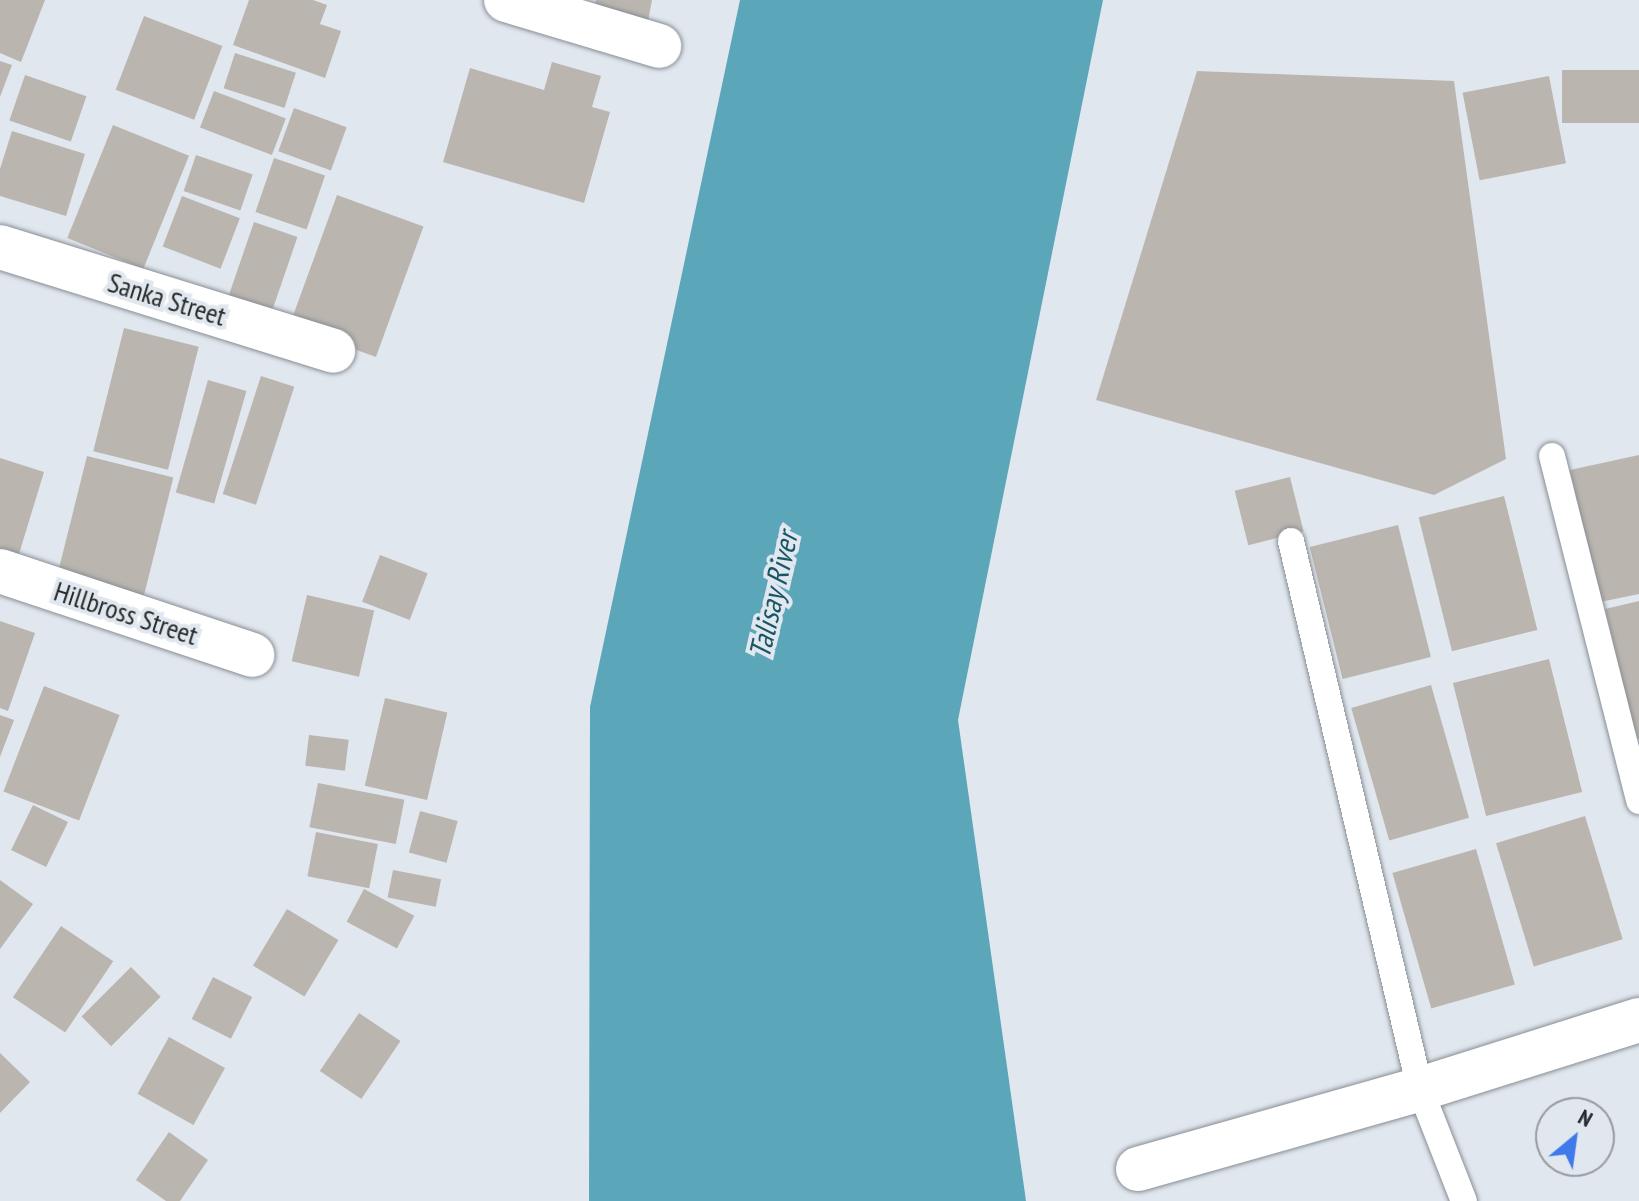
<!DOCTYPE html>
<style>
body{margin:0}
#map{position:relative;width:1639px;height:1201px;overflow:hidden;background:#e0e7ee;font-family:"PT Sans Narrow",sans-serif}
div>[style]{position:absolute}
.water>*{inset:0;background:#5ca6b9}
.building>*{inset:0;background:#bbb5af;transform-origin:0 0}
.roads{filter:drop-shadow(0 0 2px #888e94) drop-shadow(0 0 2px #888e94)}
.service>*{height:26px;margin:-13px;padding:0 13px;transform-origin:13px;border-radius:13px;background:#fff}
.minor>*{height:44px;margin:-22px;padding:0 22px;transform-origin:22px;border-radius:22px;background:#fff}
span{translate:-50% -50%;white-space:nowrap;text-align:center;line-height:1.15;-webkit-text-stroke:8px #e0e7ee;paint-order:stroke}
.street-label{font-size:28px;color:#272a2c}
.water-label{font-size:30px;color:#185665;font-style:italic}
.north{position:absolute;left:1535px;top:1097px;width:80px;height:80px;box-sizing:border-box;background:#e0e7ee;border:2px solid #969ba0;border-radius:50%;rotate:29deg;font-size:22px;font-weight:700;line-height:32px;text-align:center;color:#272a2c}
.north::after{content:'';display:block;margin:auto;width:28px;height:36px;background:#3f7ae9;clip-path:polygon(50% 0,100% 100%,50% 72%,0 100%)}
</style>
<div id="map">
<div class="water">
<div style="clip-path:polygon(740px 0,1103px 0,958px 720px,1026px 1201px,589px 1201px,590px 707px)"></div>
</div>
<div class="building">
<div style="clip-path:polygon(0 0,45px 0,21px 62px,0 53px)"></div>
<div style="clip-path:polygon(249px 0,313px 0,327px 5px,320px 24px,341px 31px,325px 78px,233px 45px)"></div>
<div style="clip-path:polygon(596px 0,652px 0,647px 26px,593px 14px)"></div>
<div style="left:144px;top:16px;width:84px;height:79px;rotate:21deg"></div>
<div style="left:235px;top:53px;width:64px;height:37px;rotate:18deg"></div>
<div style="clip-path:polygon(0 61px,12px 65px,0 97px)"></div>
<div style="clip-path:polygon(552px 62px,601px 76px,592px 107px,610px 112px,584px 203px,443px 162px,470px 68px,544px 90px)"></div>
<div style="left:1639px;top:70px;width:53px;height:77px;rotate:90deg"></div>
<div style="clip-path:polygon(1197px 71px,1454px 81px,1506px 459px,1434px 495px,1096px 400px)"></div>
<div style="left:25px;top:75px;width:65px;height:48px;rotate:19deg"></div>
<div style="left:1549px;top:76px;width:89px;height:88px;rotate:79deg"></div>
<div style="left:214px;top:91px;width:77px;height:39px;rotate:21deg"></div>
<div style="left:294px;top:108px;width:56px;height:46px;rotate:20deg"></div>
<div style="left:113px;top:125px;width:82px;height:122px;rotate:22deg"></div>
<div style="clip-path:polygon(12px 131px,85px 154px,66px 216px,0 196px,0 169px)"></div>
<div style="left:196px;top:155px;width:60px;height:38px;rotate:19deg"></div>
<div style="left:274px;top:158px;width:54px;height:57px;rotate:19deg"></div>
<div style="left:337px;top:195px;width:92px;height:139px;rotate:20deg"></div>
<div style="left:182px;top:196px;width:62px;height:54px;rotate:21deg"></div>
<div style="left:254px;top:222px;width:46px;height:79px;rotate:19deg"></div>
<div style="left:124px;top:328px;width:77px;height:127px;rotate:14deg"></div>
<div style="left:261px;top:376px;width:35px;height:124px;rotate:18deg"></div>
<div style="left:208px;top:380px;width:40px;height:117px;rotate:16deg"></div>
<div style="clip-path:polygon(1639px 455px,1639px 594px,1600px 602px,1570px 470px)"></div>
<div style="left:87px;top:456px;width:89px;height:121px;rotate:14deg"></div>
<div style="clip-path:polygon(0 458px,44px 472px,15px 567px,0 563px)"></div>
<div style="left:1290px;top:477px;width:56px;height:57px;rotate:76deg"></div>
<div style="left:1504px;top:496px;width:138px;height:88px;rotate:76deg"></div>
<div style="left:1398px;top:525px;width:136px;height:91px;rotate:76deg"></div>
<div style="left:380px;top:555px;width:51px;height:50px;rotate:21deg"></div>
<div style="left:307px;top:595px;width:69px;height:68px;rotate:13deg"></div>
<div style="clip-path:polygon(1639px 601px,1639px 739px,1636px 739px,1605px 609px)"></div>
<div style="clip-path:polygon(0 621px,35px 633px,8px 711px,0 708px)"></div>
<div style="left:1549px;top:659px;width:137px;height:99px;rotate:76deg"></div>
<div style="left:1431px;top:685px;width:138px;height:83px;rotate:74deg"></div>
<div style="left:44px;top:686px;width:81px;height:113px;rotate:21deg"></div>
<div style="left:385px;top:698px;width:64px;height:90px;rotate:13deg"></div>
<div style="clip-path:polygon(0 715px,14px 720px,0 757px)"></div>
<div style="left:309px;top:735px;width:40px;height:31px;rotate:7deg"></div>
<div style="left:318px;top:783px;width:88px;height:45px;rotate:11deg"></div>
<div style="left:33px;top:805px;width:39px;height:50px;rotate:26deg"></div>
<div style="left:420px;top:811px;width:39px;height:43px;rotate:15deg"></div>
<div style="left:1585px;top:816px;width:129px;height:93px;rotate:73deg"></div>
<div style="left:316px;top:832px;width:63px;height:45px;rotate:11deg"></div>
<div style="left:1476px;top:849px;width:141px;height:87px;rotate:74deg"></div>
<div style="left:393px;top:870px;width:49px;height:28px;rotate:11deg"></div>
<div style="clip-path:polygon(0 880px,33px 904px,0 949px)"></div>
<div style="left:364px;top:889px;width:57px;height:37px;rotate:28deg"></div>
<div style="left:287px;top:909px;width:60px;height:66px;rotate:31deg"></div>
<div style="left:61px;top:926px;width:63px;height:86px;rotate:34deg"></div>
<div style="left:131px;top:967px;width:42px;height:70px;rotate:45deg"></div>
<div style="left:213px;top:977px;width:44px;height:47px;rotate:27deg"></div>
<div style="left:359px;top:1013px;width:50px;height:70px;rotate:34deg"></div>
<div style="left:169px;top:1037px;width:64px;height:65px;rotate:29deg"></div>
<div style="clip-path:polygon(0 1053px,30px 1082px,0 1113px)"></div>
<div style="clip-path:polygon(169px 1132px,208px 1160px,180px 1201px,166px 1201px,136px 1180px)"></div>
</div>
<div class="roads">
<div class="service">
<div style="left:1552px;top:456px;width:356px;rotate:75.8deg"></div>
<div style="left:1291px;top:541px;width:563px;rotate:76.75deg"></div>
<div style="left:1420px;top:1089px;width:120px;rotate:68.6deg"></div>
</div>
<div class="minor">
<div style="left:506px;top:0;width:160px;rotate:16.7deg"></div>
<div style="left:0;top:247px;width:349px;rotate:17.3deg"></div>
<div style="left:0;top:571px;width:266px;rotate:18.4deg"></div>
<div style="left:1138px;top:1169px;width:293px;rotate:-15.8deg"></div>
<div style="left:1420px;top:1089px;width:230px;rotate:-17.5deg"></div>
</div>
</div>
<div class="street-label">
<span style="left:167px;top:299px;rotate:17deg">Sanka Street</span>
<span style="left:126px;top:613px;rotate:18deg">Hillbross Street</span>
</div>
<div class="water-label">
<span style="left:773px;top:595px;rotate:-77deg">Talisay River</span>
</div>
<div class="north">N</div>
</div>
